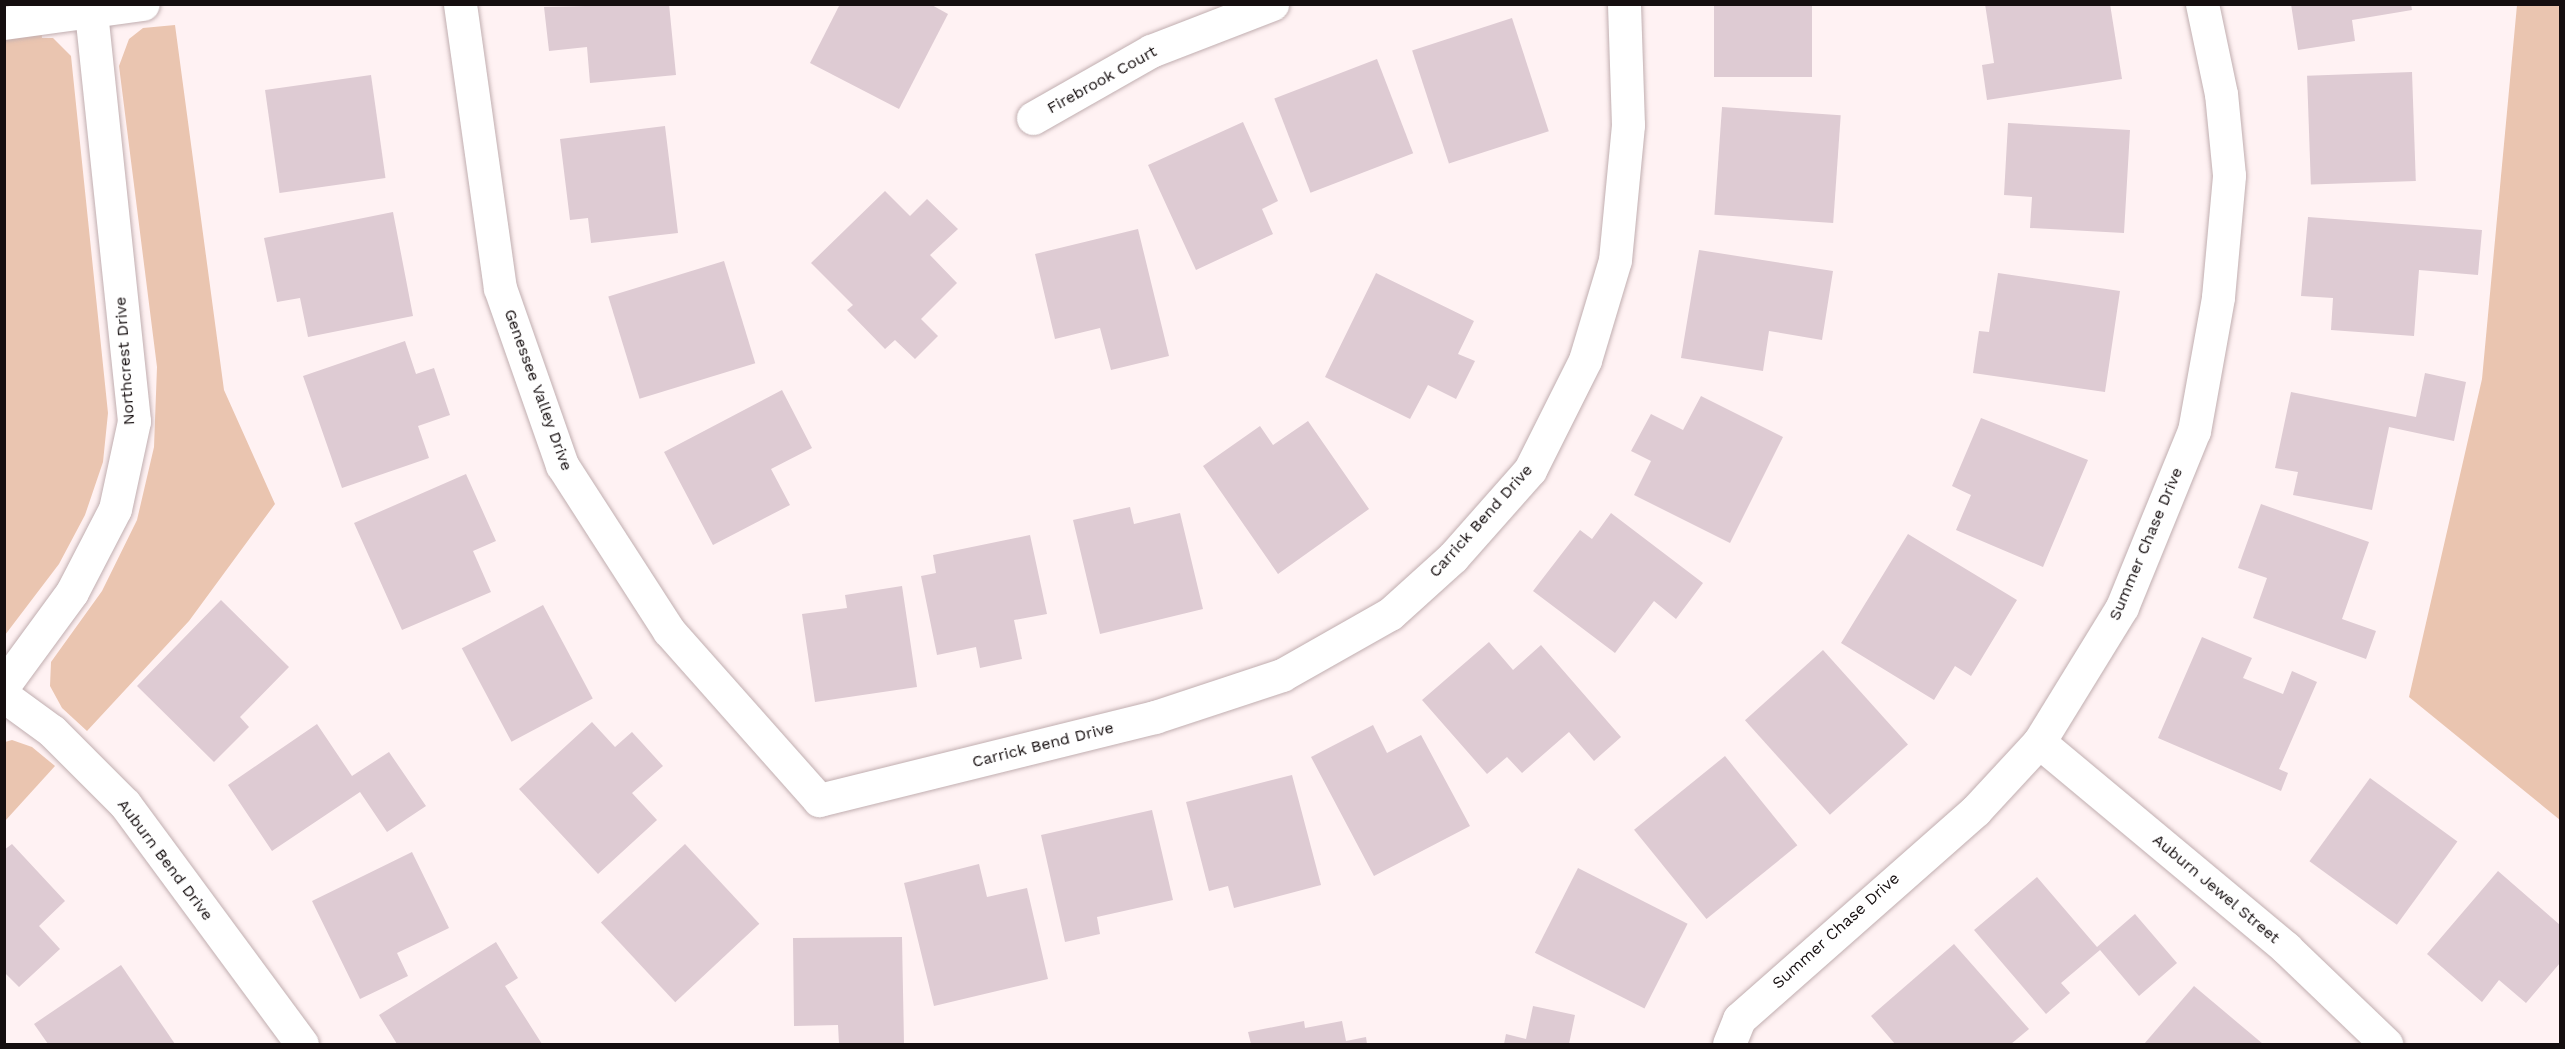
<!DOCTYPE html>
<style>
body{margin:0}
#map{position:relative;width:2565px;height:1049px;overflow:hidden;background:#fff2f3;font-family:"Work Sans",sans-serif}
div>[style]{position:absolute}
.green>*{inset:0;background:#eac5b0}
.building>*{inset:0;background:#decbd3;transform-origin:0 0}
.roads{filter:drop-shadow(0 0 2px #c1aeb0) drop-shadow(0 0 2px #c1aeb0)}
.minor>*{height:33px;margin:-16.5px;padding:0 16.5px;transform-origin:16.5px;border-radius:16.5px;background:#fff}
span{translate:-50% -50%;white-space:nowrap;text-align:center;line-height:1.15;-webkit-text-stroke:4.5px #fff;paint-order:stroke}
.street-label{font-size:16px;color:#150e0f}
.frame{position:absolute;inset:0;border:6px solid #150e0f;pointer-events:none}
</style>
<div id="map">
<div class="green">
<div style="clip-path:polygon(5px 5px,38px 5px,42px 38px,53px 38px,71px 56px,108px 413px,103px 462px,85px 515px,59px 564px,5px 635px)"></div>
<div style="clip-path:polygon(2517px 5px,2560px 5px,2560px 820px,2409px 697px,2482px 379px)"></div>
<div style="clip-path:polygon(175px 25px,224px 390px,275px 504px,189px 621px,87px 731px,62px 708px,50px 686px,51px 662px,102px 591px,137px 520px,154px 447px,157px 367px,119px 66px,129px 39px,143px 28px)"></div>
<div style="clip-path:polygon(12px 740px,32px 747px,55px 766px,5px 821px,5px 742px)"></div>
</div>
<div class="building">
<div style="clip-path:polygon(669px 4px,676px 75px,590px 83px,587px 47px,549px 51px,544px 7px)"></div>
<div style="clip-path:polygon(840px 4px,930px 4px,948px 14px,899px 109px,810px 63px)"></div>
<div style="left:1714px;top:4px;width:98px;height:73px"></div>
<div style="clip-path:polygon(1985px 4px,2110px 4px,2122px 79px,1987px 100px,1982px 65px,1994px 63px)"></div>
<div style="clip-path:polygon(2291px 4px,2411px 4px,2412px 10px,2352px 20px,2355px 41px,2298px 50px)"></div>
<div style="left:1512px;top:18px;width:119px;height:105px;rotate:72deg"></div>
<div style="left:1377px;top:59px;width:101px;height:110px;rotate:69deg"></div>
<div style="left:2412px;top:72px;width:109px;height:105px;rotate:88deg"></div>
<div style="left:371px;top:75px;width:104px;height:107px;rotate:82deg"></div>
<div style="left:1722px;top:107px;width:119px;height:108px;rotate:4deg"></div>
<div style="clip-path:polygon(1243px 122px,1278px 201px,1262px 209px,1273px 234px,1196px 270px,1148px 165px)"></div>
<div style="clip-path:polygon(2008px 123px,2130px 130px,2124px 233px,2030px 228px,2032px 197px,2004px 195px)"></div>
<div style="clip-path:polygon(665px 126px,678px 233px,591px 243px,588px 218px,570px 220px,560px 139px)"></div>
<div style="clip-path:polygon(885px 191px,910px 216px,927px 199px,958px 229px,930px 255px,957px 283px,921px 319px,938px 336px,915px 359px,895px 340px,885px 349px,847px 310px,853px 305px,811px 263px)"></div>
<div style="clip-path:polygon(393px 212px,413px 316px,308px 337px,300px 298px,277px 302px,264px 238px)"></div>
<div style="clip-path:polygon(2308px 217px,2482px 230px,2478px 275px,2419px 270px,2414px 336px,2331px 330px,2333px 298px,2301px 296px)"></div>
<div style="clip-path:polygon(1138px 229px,1169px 356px,1111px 370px,1100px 328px,1055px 339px,1035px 254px)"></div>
<div style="clip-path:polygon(1699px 250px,1833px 271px,1822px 340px,1769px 331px,1763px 371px,1681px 358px)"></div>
<div style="left:724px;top:261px;width:107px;height:121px;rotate:73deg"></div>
<div style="clip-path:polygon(1376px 273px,1474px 321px,1458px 354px,1475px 361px,1456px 399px,1428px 385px,1410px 419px,1325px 377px)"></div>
<div style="clip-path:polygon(1998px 273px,2120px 291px,2105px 392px,1973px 373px,1979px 331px,1989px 332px)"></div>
<div style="clip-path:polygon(405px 341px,416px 374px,434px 368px,450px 415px,418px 426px,429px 458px,342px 488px,303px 376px)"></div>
<div style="clip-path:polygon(2425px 373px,2466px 382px,2454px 441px,2389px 427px,2372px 510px,2293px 495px,2298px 472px,2275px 468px,2291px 392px,2416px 417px)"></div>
<div style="clip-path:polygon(782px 390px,812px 448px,771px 469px,790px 505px,713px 545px,664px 452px)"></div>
<div style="clip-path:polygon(1701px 396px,1783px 437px,1730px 543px,1634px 495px,1651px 461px,1631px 451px,1651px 414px,1683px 430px)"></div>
<div style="clip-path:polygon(1981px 418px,2088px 460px,2043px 567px,1956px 530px,1971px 495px,1952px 486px)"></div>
<div style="clip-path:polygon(1308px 421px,1369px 509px,1278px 574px,1203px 466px,1260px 426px,1273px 445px)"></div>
<div style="clip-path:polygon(466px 474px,496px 541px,473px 551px,491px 592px,402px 630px,354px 523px)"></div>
<div style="clip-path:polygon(2261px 504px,2369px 542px,2342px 619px,2376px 631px,2366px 659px,2253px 618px,2267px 578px,2238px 568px)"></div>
<div style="clip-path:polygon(1130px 507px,1134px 524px,1180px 513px,1203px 609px,1100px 634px,1073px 520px)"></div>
<div style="clip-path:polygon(1611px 513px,1703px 583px,1676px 619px,1654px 601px,1615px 653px,1533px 591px,1580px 530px,1592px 539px)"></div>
<div style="clip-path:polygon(1908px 534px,2017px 600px,1971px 676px,1955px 666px,1934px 700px,1841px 643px)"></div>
<div style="clip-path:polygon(1030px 535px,1047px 614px,1014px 620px,1022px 659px,980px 668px,976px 647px,937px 655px,921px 576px,936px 573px,933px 555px)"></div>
<div style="clip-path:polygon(902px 586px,917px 687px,815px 702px,802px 614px,847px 608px,845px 595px)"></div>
<div style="clip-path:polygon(221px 600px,289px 667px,240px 717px,249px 727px,214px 762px,137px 686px)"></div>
<div style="left:543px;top:605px;width:106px;height:92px;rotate:62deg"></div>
<div style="clip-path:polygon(2202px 637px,2252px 658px,2243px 678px,2283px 694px,2292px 671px,2317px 682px,2279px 769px,2288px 773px,2281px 791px,2158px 738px)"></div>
<div style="clip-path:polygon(1489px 642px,1513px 670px,1541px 645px,1621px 737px,1594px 761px,1569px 732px,1522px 773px,1507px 757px,1487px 774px,1422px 700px)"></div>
<div style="left:1823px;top:650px;width:127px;height:105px;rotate:48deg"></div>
<div style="clip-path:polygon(592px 722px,615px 747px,632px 732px,663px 766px,632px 793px,657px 820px,598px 874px,519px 789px)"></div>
<div style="clip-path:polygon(317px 724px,352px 776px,389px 752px,426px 806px,387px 832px,360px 792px,272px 851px,228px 785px)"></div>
<div style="clip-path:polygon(1373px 725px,1387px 753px,1421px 735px,1470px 826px,1374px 876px,1311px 757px)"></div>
<div style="left:1725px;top:756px;width:115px;height:117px;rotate:51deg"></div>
<div style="clip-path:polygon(1292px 775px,1321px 885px,1234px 908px,1228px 886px,1209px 891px,1186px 802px)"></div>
<div style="left:2370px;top:778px;width:108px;height:103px;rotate:36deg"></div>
<div style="clip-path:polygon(1152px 810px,1173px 900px,1097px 917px,1100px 934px,1065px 942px,1041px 835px)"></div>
<div style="clip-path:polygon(12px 844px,65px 901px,39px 926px,60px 949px,19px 987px,4px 972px,4px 850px)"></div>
<div style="left:685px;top:844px;width:109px;height:115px;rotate:47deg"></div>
<div style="clip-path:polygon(412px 852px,449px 928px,397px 953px,408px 976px,360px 999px,312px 901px)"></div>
<div style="clip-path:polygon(979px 864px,987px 897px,1027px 888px,1048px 979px,934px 1006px,904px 883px)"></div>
<div style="left:1578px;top:868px;width:123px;height:95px;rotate:27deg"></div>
<div style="clip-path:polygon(2498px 871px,2560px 925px,2560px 963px,2526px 1003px,2499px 980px,2482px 1002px,2427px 954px)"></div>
<div style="clip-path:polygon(2037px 877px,2097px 947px,2135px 914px,2177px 963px,2139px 996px,2100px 950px,2061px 983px,2070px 993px,2046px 1014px,1974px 930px)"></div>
<div style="clip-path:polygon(902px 937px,904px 1044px,839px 1044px,838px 1025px,794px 1026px,793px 938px)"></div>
<div style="clip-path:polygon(496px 942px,518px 978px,505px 986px,542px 1044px,397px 1044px,379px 1015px)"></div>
<div style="clip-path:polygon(1954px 944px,2029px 1029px,2011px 1044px,1895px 1044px,1871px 1016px)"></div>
<div style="clip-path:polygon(121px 965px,175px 1044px,48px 1044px,34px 1024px)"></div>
<div style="clip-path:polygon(2194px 986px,2263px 1044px,2144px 1044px)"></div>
<div style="clip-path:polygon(1533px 1006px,1575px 1015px,1569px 1044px,1504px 1044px,1506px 1034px,1526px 1039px)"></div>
<div style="clip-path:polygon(1304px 1021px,1305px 1028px,1342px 1021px,1346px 1041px,1366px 1037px,1367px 1044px,1251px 1044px,1248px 1032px)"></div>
</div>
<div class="roads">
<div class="minor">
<div style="left:460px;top:4px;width:287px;rotate:82deg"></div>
<div style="left:500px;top:288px;width:188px;rotate:70.7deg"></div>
<div style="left:562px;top:465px;width:197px;rotate:57.2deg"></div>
<div style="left:669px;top:631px;width:226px;rotate:48.4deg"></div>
<div style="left:819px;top:800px;width:346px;rotate:-13.9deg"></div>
<div style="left:1155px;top:717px;width:134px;rotate:-18.3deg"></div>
<div style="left:1282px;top:675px;width:124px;rotate:-29.5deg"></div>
<div style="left:1390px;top:614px;width:85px;rotate:-42.1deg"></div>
<div style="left:1453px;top:557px;width:116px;rotate:-48.5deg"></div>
<div style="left:1530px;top:470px;width:123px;rotate:-63.4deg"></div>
<div style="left:1585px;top:360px;width:104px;rotate:-73.3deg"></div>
<div style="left:1615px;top:260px;width:136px;rotate:-84.5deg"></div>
<div style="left:1628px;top:125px;width:121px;rotate:-91.9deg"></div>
<div style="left:4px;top:23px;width:140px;rotate:-7.8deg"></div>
<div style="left:1033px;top:118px;width:136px;rotate:-29.6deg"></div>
<div style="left:1151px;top:51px;width:130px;rotate:-21.2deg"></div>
<div style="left:4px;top:685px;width:115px;rotate:-53.8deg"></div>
<div style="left:72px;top:592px;width:93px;rotate:-62.6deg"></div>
<div style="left:115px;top:509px;width:90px;rotate:-77.8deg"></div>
<div style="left:134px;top:421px;width:419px;rotate:-96deg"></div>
<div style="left:4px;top:696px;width:59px;rotate:36.1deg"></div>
<div style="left:52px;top:731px;width:103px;rotate:45deg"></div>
<div style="left:125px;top:804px;width:298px;rotate:53.6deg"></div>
<div style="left:2039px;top:742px;width:322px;rotate:39.8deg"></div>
<div style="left:2286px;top:948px;width:139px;rotate:43.8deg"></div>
<div style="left:1729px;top:1044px;width:27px;rotate:-68deg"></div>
<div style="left:1739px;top:1019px;width:316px;rotate:-41.4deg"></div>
<div style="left:1976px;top:810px;width:93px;rotate:-47.2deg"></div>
<div style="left:2039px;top:742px;width:158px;rotate:-58.4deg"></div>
<div style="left:2122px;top:607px;width:190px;rotate:-67.8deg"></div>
<div style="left:2194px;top:431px;width:136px;rotate:-79.8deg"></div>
<div style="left:2218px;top:297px;width:122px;rotate:-84.8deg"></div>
<div style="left:2229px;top:175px;width:81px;rotate:-95.6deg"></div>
<div style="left:2221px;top:94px;width:92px;rotate:-101.9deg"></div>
</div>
</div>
<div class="street-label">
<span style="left:1102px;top:80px;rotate:-29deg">Firebrook Court</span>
<span style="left:125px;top:361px;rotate:-94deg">Northcrest Drive</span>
<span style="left:538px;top:390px;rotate:70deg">Genessee Valley Drive</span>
<span style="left:1481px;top:521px;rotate:-48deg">Carrick Bend Drive</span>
<span style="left:2146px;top:544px;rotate:-67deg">Summer Chase Drive</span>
<span style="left:1043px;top:745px;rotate:-14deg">Carrick Bend Drive</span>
<span style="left:165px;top:860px;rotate:53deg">Auburn Bend Drive</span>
<span style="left:2216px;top:889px;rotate:40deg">Auburn Jewel Street</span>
<span style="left:1836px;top:931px;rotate:-42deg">Summer Chase Drive</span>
</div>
<div class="frame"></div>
</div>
